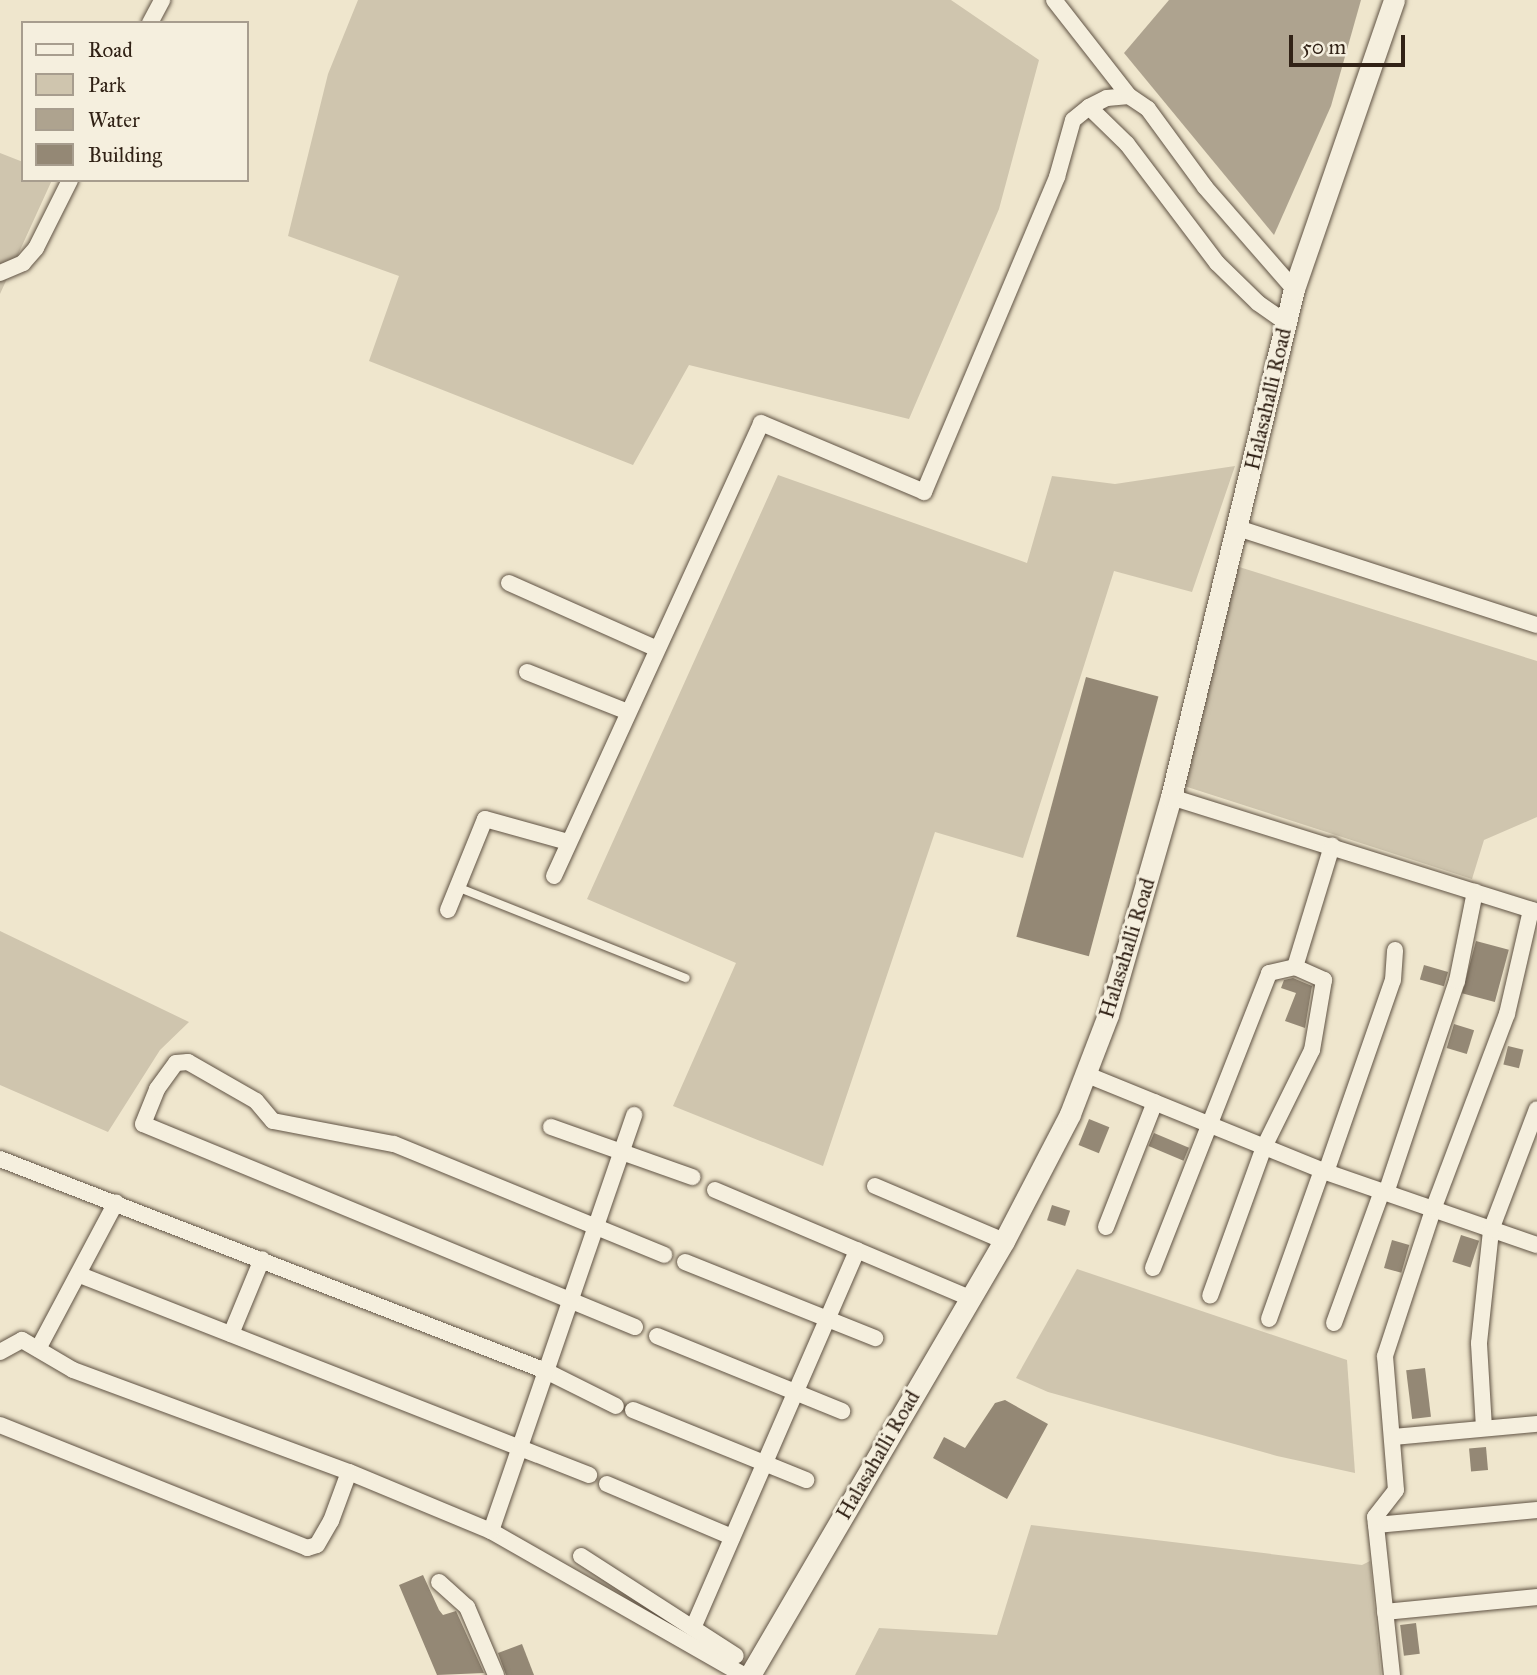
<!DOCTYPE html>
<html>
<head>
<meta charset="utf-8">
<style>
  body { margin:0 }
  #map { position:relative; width:1537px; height:1675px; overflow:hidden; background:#efe6cd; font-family:"IM FELL Great Primer",serif }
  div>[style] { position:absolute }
  .green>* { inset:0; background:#cfc5ae }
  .water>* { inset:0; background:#aea38f }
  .building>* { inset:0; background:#948875; transform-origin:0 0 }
  .roads { filter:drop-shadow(0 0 2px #605344) drop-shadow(0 0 2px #605344) }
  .service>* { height:8px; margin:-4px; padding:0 4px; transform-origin:4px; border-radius:4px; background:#f5efde }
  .minor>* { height:16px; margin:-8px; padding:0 8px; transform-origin:8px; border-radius:8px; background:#f5efde }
  .secondary>* { height:21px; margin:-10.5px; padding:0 10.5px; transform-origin:10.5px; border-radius:10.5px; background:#f5efde }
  span { translate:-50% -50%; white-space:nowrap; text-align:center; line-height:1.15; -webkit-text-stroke:6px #f5efde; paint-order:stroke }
  .street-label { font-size:21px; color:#312216 }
  .legend { position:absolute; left:21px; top:21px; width:228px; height:161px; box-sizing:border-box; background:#f5efde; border:2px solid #a79d8e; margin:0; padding:9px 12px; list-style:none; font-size:21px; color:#312216 }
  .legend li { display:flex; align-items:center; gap:14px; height:35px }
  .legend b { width:35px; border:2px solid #a79d8e }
  .scale { position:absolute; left:1289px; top:35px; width:116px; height:32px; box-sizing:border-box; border:4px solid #312216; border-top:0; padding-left:9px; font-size:21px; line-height:24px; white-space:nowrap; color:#312216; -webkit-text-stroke:5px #f5efde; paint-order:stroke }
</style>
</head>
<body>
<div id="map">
  <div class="green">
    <div style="clip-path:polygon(358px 0,951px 0,1039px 60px,999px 209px,909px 419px,689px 365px,633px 465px,369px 361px,399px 276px,288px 236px,328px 74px)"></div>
    <div style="clip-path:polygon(0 153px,23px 162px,23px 180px,52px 180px,0 294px)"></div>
    <div style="clip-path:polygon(1235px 466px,1192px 592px,1114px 571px,1023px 858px,935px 832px,823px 1166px,673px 1106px,736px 963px,587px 899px,778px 475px,1027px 563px,1052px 476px,1115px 484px)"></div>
    <div style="clip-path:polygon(1236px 566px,1537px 661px,1537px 817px,1484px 840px,1472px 879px,1178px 784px)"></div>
    <div style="clip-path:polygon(0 931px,189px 1022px,160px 1050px,108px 1132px,0 1085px)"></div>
    <div style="clip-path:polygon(1077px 1269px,1347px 1360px,1355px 1473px,1277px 1456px,1048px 1392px,1016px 1378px)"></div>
    <div style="clip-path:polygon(1031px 1525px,1362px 1565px,1370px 1561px,1381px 1675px,855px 1675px,879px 1628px,997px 1635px)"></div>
  </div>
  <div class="water">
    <div style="clip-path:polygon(1169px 0,1361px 0,1331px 106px,1274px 235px,1124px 53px)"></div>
  </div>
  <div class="building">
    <div style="left:1086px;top:677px;width:75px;height:269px;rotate:15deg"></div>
    <div style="left:1476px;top:941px;width:34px;height:54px;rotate:15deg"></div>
    <div style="left:1424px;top:965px;width:25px;height:15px;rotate:16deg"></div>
    <div style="clip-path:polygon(1293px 978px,1312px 986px,1305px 1028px,1285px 1021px,1296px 993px,1281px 988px,1284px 980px)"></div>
    <div style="left:1454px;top:1024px;width:21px;height:25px;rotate:17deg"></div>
    <div style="left:1508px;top:1046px;width:16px;height:19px;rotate:14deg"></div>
    <div style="left:1089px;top:1119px;width:22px;height:28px;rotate:22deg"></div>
    <div style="left:1154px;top:1133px;width:38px;height:14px;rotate:23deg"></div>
    <div style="left:1052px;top:1205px;width:19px;height:16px;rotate:18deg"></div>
    <div style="left:1461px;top:1235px;width:19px;height:28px;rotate:18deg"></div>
    <div style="left:1392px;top:1240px;width:18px;height:29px;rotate:16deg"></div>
    <div style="left:1425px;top:1368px;width:49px;height:19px;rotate:83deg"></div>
    <div style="clip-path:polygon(1005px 1400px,1048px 1424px,1007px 1499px,933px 1458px,944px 1437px,965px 1448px,995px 1403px)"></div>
    <div style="left:1486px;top:1447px;width:23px;height:17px;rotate:85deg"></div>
    <div style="clip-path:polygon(423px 1575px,439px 1610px,443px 1615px,456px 1611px,484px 1673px,437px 1675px,399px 1585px)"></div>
    <div style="left:1416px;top:1623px;width:31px;height:16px;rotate:83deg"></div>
    <div style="clip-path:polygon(522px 1644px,534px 1675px,506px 1675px,498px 1653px)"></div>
  </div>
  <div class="roads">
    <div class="service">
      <div style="left:457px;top:887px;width:246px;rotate:21.7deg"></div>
    </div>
    <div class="minor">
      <div style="left:1054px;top:0;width:122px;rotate:52deg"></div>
      <div style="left:150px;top:23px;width:26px;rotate:-62deg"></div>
      <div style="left:1089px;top:107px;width:53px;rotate:44.2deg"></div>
      <div style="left:1127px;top:144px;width:149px;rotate:52.9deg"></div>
      <div style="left:1217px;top:263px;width:57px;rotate:44.3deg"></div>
      <div style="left:1258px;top:303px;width:33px;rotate:35deg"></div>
      <div style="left:0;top:273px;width:25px;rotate:-23deg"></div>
      <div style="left:23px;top:263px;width:20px;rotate:-49deg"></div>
      <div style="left:36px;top:248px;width:76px;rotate:-63.4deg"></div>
      <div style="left:1238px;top:528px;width:314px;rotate:18deg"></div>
      <div style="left:509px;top:583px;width:162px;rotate:24deg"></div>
      <div style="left:527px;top:672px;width:109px;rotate:21.6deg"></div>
      <div style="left:1171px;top:797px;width:384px;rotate:17.4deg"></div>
      <div style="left:554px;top:876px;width:498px;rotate:-65.4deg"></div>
      <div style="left:761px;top:423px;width:177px;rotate:22.9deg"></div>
      <div style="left:924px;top:492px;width:342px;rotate:-67.1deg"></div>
      <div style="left:1057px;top:177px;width:59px;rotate:-74.3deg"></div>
      <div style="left:1073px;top:120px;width:21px;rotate:-39deg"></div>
      <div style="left:1089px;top:107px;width:20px;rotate:-27deg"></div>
      <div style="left:1107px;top:98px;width:22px;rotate:-5deg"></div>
      <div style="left:1129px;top:96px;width:23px;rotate:34deg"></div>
      <div style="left:1148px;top:109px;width:97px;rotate:53.8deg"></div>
      <div style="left:1205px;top:187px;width:135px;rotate:48.9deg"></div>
      <div style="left:448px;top:910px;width:98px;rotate:-67.9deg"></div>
      <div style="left:485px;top:819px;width:86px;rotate:15.5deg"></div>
      <div style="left:1295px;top:967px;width:127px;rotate:-73deg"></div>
      <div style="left:1085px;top:1074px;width:260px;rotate:22.1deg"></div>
      <div style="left:1326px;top:1172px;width:223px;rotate:19.1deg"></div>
      <div style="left:551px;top:1127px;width:150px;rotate:19.5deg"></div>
      <div style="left:0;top:1159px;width:586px;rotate:21.22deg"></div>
      <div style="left:546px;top:1371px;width:78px;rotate:26.6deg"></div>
      <div style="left:1326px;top:1172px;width:203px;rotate:-70.8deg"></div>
      <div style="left:1393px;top:980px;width:30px;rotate:-86deg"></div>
      <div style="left:875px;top:1186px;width:140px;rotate:23.1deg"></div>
      <div style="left:715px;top:1190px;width:277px;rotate:23deg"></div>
      <div style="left:1386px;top:1193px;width:224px;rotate:-71.5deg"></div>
      <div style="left:1457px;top:981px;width:91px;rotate:-78.6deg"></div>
      <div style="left:1106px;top:1227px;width:134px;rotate:-68.6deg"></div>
      <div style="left:685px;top:1262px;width:205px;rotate:21.8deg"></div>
      <div style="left:1153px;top:1268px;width:317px;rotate:-68.5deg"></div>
      <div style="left:1269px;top:973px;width:27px;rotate:-13deg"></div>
      <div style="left:1295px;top:967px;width:32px;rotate:24deg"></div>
      <div style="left:1324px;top:980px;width:71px;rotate:99.7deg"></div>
      <div style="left:1312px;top:1050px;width:108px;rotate:116.3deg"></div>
      <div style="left:1264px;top:1147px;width:158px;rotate:109.9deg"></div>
      <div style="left:80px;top:1275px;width:547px;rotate:21.45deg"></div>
      <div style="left:1269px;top:1319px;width:158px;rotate:-70.4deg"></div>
      <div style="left:1334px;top:1323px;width:140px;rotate:-70deg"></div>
      <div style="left:635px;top:1327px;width:532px;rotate:-157.58deg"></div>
      <div style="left:143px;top:1124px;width:38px;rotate:-68deg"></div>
      <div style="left:157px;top:1089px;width:32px;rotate:-54deg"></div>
      <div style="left:176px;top:1063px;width:12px;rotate:-5deg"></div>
      <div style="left:188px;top:1062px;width:78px;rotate:29.8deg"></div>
      <div style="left:256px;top:1101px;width:26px;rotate:50deg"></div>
      <div style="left:273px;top:1121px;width:123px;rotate:10.8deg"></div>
      <div style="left:394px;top:1144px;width:292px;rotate:22.3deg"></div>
      <div style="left:231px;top:1334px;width:81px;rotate:-67.5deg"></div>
      <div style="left:657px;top:1336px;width:200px;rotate:22.1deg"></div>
      <div style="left:38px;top:1349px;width:166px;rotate:-62deg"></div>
      <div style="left:0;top:1352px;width:25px;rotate:-29deg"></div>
      <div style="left:22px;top:1340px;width:59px;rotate:30.5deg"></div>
      <div style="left:73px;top:1370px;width:294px;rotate:20.3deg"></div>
      <div style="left:349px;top:1472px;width:154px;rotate:22.6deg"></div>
      <div style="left:491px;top:1531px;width:290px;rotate:29.7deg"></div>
      <div style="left:633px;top:1410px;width:187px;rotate:22deg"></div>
      <div style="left:0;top:1425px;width:331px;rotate:21.8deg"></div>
      <div style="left:307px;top:1548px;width:10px;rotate:-17deg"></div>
      <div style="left:317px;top:1545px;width:28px;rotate:-60deg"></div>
      <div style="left:331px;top:1521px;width:52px;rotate:-69.8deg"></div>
      <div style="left:1484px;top:1428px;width:85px;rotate:-93.4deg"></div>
      <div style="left:1479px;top:1343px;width:114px;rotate:-83.9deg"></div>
      <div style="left:1491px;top:1230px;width:129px;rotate:-69.2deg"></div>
      <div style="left:1393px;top:1437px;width:145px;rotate:-5.2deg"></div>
      <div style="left:607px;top:1484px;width:136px;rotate:23deg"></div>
      <div style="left:1376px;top:1525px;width:162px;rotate:-5.3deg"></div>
      <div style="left:491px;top:1531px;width:440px;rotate:-71deg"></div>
      <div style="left:581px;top:1556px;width:184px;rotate:32.8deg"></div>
      <div style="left:439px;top:1582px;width:38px;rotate:42deg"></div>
      <div style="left:467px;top:1607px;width:74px;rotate:66.9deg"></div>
      <div style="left:1385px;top:1612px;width:153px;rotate:-5.6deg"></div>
      <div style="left:693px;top:1628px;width:412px;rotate:-66.5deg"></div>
      <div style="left:1392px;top:1675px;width:159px;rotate:-96.1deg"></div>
      <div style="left:1375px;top:1517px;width:34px;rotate:-52deg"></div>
      <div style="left:1396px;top:1490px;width:134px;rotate:-94.7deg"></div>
      <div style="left:1385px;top:1356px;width:157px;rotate:-71.8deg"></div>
      <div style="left:1434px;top:1207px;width:206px;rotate:-69.3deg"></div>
      <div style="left:1507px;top:1014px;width:107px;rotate:-77deg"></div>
    </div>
    <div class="secondary">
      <div style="left:750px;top:1675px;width:503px;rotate:-59.66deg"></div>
      <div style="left:1004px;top:1241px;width:143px;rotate:-62.5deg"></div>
      <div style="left:1070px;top:1114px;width:106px;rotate:-69deg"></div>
      <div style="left:1108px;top:1015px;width:227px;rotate:-73.9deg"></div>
      <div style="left:1171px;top:797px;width:523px;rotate:-76.39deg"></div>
      <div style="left:1294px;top:289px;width:306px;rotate:-70.9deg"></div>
    </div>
  </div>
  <div class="street-label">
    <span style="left:1268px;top:399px;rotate:-77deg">Halasahalli Road</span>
    <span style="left:1127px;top:948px;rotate:-73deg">Halasahalli Road</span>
    <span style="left:878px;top:1455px;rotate:-60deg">Halasahalli Road</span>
  </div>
  <ul class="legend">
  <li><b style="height:9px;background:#f5efde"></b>Road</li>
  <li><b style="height:19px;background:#cfc5ae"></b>Park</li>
  <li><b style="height:19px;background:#aea38f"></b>Water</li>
  <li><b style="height:19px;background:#948875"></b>Building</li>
  </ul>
  <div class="scale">50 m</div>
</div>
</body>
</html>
